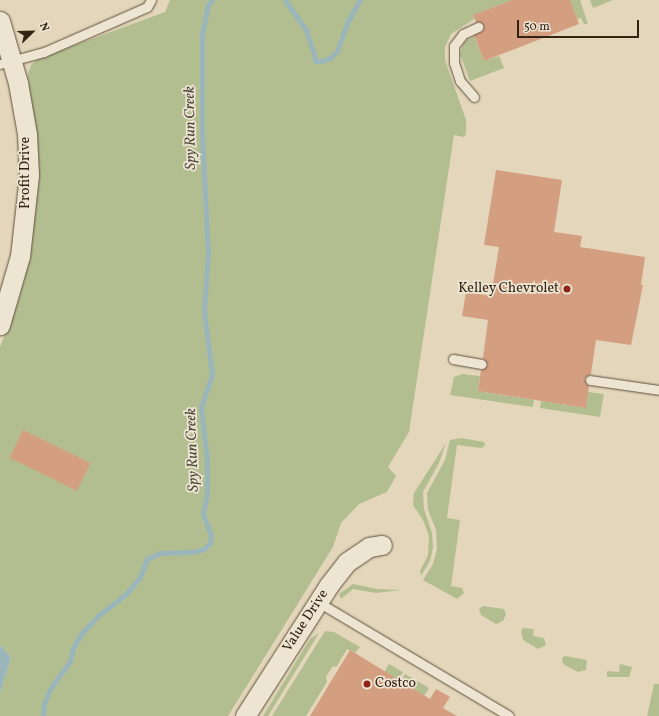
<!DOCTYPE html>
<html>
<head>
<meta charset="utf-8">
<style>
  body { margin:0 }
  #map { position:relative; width:659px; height:716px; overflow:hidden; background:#e3d6ba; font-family:Vollkorn,serif }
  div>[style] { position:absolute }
  .green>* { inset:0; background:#b3be90; transform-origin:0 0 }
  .water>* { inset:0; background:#9ab6bb }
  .stream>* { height:5px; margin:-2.5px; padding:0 2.5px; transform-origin:2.5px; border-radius:2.5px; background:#9ab6bb }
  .building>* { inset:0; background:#d49e81; transform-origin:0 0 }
  .roads { filter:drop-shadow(0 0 1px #5f503c) drop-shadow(0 0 1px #5f503c) }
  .lane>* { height:9px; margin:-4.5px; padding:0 4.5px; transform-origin:4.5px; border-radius:4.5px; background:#ede4d2 }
  .street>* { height:19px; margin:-9.5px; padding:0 9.5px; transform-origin:9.5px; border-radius:9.5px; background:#ede4d2 }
  .dots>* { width:11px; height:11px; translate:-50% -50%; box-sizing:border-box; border:2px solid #ede4d2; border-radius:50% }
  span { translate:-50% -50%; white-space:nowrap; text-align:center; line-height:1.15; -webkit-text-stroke:3.5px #ede4d2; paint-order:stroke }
  .street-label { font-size:14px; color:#332312 }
  .poi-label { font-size:14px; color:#332312 }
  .right { translate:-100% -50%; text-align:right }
  .left { translate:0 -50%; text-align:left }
  .water-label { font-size:15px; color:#4d483c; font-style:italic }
  .north { position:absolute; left:12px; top:12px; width:40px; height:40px; -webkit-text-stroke:3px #ede4d2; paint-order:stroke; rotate:67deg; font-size:11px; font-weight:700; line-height:16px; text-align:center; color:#332312 }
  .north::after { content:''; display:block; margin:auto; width:14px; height:18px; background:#332312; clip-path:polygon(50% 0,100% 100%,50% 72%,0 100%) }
  .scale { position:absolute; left:517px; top:20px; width:122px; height:18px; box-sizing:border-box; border:2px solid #332312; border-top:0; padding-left:5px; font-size:12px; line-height:14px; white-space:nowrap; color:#332312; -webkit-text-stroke:3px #ede4d2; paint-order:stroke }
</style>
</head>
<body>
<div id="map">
  <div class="green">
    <div style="clip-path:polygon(170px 0,512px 0,473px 15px,474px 19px,451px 34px,445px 47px,445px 60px,466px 120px,466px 134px,464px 137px,454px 135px,409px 432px,388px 467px,396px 476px,387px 492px,359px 504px,341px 523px,333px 547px,228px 716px,0 716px,0 694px,11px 657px,0 645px,0 347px,19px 299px,30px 251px,38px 187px,28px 74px,31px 65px,37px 59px,165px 12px)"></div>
    <div style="clip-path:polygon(570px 0,580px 0,588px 24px,584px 24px,581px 18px,577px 19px)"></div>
    <div style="clip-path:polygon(590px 0,613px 0,593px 8px)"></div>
    <div style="clip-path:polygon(474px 36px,484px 61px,499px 56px,504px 68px,470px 81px,460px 54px,464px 42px)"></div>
    <div style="clip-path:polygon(462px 374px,480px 376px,478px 391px,534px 400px,533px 407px,450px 395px,454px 377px)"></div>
    <div style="clip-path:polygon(588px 392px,604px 394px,600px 417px,540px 408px,541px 401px,586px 408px)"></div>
    <div style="clip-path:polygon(461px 438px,484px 442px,485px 445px,482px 448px,457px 445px,447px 518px,460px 520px,451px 586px,462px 588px,464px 593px,457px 599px,423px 580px,433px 564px,437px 549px,436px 530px,428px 510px,427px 493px,445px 460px,450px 440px)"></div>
    <div style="clip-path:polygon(446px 443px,439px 463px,423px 492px,424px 509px,432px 533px,433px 547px,430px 561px,421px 576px,420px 571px,428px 555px,429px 536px,423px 520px,413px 505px,414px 493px)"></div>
    <div style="clip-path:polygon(353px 584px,377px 589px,401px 590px,376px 593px,353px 589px,341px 599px,339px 594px)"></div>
    <div style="clip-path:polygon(483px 606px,504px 609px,506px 614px,503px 621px,496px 624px,481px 615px,479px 609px)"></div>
    <div style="clip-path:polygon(523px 628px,534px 629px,533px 636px,544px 638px,546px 645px,538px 649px,523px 640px,521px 631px)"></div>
    <div style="clip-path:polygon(325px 631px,334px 632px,360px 647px,355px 653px,347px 649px,337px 666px,332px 667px,326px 677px,327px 682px,306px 716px,272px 716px)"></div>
    <div style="clip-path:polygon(319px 633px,268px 716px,263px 716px,310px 639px)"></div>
    <div style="clip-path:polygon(565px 656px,587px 660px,586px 670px,578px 672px,563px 664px,562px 658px)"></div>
    <div style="left:389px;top:664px;width:16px;height:9px;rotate:30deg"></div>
    <div style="clip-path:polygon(620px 664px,632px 667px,629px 677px,607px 677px,607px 671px,619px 672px)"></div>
    <div style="clip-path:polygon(405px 674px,429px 688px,424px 696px,401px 681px)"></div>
    <div style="clip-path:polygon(654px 684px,659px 684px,659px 716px,647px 716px)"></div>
  </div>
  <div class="water">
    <div style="clip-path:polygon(0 645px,11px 657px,0 694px)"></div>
  </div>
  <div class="stream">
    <div style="left:285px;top:0;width:37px;rotate:55deg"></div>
    <div style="left:306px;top:30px;width:33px;rotate:72deg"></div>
    <div style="left:316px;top:61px;width:6px"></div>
    <div style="left:322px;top:61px;width:9px;rotate:-21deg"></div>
    <div style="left:330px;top:58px;width:10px;rotate:-45deg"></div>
    <div style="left:337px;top:51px;width:30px;rotate:-70deg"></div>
    <div style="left:347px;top:23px;width:26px;rotate:-61deg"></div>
    <div style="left:43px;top:716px;width:12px;rotate:-85deg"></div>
    <div style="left:44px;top:704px;width:16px;rotate:-68deg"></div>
    <div style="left:50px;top:689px;width:34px;rotate:-54deg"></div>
    <div style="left:70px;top:661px;width:13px;rotate:-77deg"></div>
    <div style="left:73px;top:648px;width:16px;rotate:-60deg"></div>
    <div style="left:81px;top:634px;width:26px;rotate:-47deg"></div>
    <div style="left:99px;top:615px;width:33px;rotate:-38deg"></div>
    <div style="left:125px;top:595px;width:23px;rotate:-50deg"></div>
    <div style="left:140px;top:577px;width:19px;rotate:-69deg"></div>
    <div style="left:147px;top:559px;width:14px;rotate:-25deg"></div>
    <div style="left:160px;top:553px;width:32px;rotate:-2deg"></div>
    <div style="left:192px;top:552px;width:12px;rotate:-14deg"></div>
    <div style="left:204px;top:549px;width:8px;rotate:-45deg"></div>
    <div style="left:210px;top:543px;width:8px;rotate:-83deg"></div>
    <div style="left:211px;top:535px;width:22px;rotate:-111deg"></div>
    <div style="left:203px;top:514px;width:21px;rotate:-79deg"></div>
    <div style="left:207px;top:493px;width:34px;rotate:-90deg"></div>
    <div style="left:207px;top:459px;width:52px;rotate:-96.6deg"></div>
    <div style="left:201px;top:407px;width:34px;rotate:-71deg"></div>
    <div style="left:212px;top:375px;width:64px;rotate:-97.1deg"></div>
    <div style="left:204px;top:311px;width:57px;rotate:-86deg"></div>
    <div style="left:208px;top:254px;width:120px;rotate:-92.9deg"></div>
    <div style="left:202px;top:134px;width:99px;rotate:-90deg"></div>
    <div style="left:202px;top:35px;width:31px;rotate:-79deg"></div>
    <div style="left:208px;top:5px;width:6px;rotate:-51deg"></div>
  </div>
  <div class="building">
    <div style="clip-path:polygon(512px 0,570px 0,579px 24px,484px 61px,474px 35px,483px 31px,484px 25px,476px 22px,473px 15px)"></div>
    <div style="clip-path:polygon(496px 170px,562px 180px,554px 232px,582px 236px,580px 247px,645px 257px,641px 285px,643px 285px,631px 345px,596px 340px,591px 374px,584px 379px,589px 386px,586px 408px,478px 391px,481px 370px,488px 365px,483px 358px,488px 320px,462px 316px,466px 292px,491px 296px,499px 247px,484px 245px)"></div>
    <div style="left:23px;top:430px;width:75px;height:31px;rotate:26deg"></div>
    <div style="clip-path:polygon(350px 650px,430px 699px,436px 689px,450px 697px,443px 708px,457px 716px,310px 716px)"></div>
  </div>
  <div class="roads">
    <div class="lane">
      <div style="left:0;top:64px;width:46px;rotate:-15.3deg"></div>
      <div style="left:44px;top:52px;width:112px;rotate:-23.6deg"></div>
      <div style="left:147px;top:7px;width:8px;rotate:-60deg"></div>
      <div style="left:474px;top:97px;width:21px;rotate:-131deg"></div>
      <div style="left:460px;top:81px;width:19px;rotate:-108deg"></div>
      <div style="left:454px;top:63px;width:17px;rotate:-90deg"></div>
      <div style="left:454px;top:46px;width:15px;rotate:-53deg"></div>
      <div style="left:463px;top:34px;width:17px;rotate:-25deg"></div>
      <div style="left:453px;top:359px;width:29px;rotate:10deg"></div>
      <div style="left:590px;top:380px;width:70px;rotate:8.2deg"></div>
      <div style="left:318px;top:602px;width:222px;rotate:30.8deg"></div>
    </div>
    <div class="street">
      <div style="left:0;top:21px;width:65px;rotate:73.8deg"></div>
      <div style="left:18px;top:83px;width:52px;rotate:80deg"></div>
      <div style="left:27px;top:134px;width:41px;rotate:87.2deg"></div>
      <div style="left:29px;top:175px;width:81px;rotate:96.3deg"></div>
      <div style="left:20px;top:256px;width:72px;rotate:106.2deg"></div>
      <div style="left:245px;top:716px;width:156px;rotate:-57.3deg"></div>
      <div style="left:329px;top:585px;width:29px;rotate:-52deg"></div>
      <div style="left:347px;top:562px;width:27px;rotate:-34deg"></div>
      <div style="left:369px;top:547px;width:13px;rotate:-9deg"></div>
    </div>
  </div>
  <div class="dots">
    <div style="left:567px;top:289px;background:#8f2418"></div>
    <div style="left:367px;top:684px;background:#8f2418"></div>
  </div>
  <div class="street-label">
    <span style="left:26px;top:173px;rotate:-90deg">Profit Drive</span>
    <span style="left:306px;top:621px;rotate:-57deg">Value Drive</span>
  </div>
  <div class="poi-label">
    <span class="right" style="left:559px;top:289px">Kelley Chevrolet</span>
    <span class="left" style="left:375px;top:684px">Costco</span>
  </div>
  <div class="water-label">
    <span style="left:191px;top:128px;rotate:-91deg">Spy Run Creek</span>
    <span style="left:193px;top:450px;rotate:-92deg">Spy Run Creek</span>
  </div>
  <div class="north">N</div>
  <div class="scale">50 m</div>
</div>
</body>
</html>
